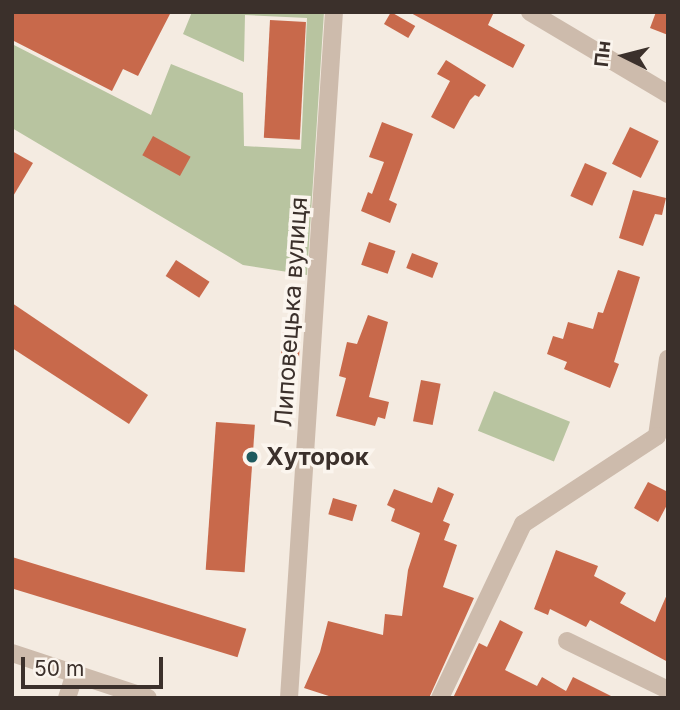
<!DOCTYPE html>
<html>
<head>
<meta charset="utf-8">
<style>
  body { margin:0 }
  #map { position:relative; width:680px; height:710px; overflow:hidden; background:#f4ebe1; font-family:Inter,sans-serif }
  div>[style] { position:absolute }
  .green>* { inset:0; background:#b8c4a0; transform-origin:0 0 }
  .building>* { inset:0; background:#c8694b; transform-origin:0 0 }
  .minor>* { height:18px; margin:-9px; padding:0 9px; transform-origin:9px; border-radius:9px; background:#cdbbac }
  .dots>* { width:19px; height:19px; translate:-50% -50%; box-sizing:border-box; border:4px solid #fbf5ee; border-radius:50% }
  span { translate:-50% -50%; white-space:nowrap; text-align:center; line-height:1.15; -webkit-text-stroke:7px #fbf5ee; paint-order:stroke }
  .street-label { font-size:24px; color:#3b302b }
  .poi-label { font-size:24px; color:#3b302b; font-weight:700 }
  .left { translate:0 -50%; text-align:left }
  .frame { position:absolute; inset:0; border:14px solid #3b302b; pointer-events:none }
  .north { position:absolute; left:589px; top:21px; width:70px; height:70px; -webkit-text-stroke:5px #fbf5ee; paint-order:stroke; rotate:276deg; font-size:19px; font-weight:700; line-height:28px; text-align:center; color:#3b302b }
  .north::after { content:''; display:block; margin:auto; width:24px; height:32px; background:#3b302b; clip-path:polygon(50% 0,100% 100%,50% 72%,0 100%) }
  .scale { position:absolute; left:21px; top:657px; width:142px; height:32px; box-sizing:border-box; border:4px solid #3b302b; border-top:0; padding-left:9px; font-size:21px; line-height:24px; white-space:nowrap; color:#3b302b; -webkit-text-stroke:5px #fbf5ee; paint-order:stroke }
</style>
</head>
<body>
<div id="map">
  <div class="green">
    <div style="clip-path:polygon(192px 12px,324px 12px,307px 275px,243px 265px,12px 128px,12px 44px,151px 115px,171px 64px,243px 93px,244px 146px,301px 149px,307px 18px,245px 15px,244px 62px,183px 34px)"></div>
    <div style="left:494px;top:391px;width:82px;height:43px;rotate:22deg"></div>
  </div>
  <div class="building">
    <div style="clip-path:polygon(12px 12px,171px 12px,138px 76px,123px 69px,112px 91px,12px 40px)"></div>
    <div style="left:391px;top:12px;width:28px;height:14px;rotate:30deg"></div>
    <div style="clip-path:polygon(409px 12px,494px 12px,488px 25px,525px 45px,513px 68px)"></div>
    <div style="clip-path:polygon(656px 12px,668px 12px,668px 35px,650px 28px)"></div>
    <div style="left:270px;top:20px;width:36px;height:118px;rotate:3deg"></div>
    <div style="clip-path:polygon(446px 60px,486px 85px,479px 97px,475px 95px,470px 100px,454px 129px,431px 117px,450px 81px,437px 74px)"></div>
    <div style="clip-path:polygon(382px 122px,413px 134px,389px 200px,397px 204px,390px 223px,361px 211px,368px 192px,372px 194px,384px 162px,369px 157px)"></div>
    <div style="left:630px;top:127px;width:32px;height:41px;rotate:26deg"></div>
    <div style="left:153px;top:136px;width:43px;height:22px;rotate:29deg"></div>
    <div style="clip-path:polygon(12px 151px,33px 163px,12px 198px)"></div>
    <div style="left:585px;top:163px;width:24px;height:36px;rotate:24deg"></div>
    <div style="clip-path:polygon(633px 190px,666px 198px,662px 215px,655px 214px,643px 246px,619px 238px)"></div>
    <div style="left:369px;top:242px;width:28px;height:24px;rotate:19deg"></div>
    <div style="left:412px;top:253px;width:28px;height:16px;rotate:21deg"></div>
    <div style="left:176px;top:260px;width:40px;height:19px;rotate:33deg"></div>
    <div style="clip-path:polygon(618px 270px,640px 277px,614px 362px,619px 364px,610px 388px,564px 369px,567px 362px,547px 354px,553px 336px,563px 339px,568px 322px,593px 329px,598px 312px,603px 313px)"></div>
    <div style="clip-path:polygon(12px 303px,148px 395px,129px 424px,12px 348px)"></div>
    <div style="clip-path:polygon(368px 315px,388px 322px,369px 397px,389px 402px,385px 419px,378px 417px,375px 426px,336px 416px,346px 378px,339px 376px,347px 342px,357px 344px)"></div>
    <div style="left:283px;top:320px;width:18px;height:37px;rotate:3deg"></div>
    <div style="left:421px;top:380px;width:20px;height:42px;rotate:11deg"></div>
    <div style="left:216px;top:422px;width:39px;height:148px;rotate:4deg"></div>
    <div style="clip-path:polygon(648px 482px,668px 492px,668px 503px,658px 522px,634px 508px)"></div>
    <div style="clip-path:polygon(438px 487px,454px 494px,443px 521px,450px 524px,444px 540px,457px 545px,443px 587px,474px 598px,429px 698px,335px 698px,304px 688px,320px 652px,328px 621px,383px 635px,385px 614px,402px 616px,408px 570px,420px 533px,391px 521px,395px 509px,387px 505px,394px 489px,432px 503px)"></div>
    <div style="left:333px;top:498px;width:25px;height:17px;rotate:16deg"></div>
    <div style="clip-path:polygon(556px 550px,598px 566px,594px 576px,626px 593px,620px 603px,655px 622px,668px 592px,668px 662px,590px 620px,586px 627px,550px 609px,548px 615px,534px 609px)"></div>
    <div style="left:12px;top:557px;width:245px;height:30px;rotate:17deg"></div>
    <div style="clip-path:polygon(500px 620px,523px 632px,505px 670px,537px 686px,542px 677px,566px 691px,573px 677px,615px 698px,453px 698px,479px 643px,487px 647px)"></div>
  </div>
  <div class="minor">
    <div style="left:530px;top:12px;width:161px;rotate:30.7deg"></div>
    <div style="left:657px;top:436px;width:78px;rotate:-81.9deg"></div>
    <div style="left:567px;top:641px;width:112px;rotate:25.9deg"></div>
    <div style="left:12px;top:653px;width:143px;rotate:18.3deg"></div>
    <div style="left:67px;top:698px;width:25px;rotate:-72deg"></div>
    <div style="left:289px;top:698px;width:687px;rotate:-86.25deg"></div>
    <div style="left:440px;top:698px;width:193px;rotate:-64.5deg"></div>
    <div style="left:523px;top:524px;width:160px;rotate:-33.3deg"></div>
  </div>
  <div class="dots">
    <div style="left:252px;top:457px;background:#1f5a5e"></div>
  </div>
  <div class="street-label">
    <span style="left:291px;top:312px;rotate:-86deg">Липовецька вулиця</span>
  </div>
  <div class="poi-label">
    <span class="left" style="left:266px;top:457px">Хуторок</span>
  </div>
  <div class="frame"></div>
  <div class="north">Пн</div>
  <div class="scale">50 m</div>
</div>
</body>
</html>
